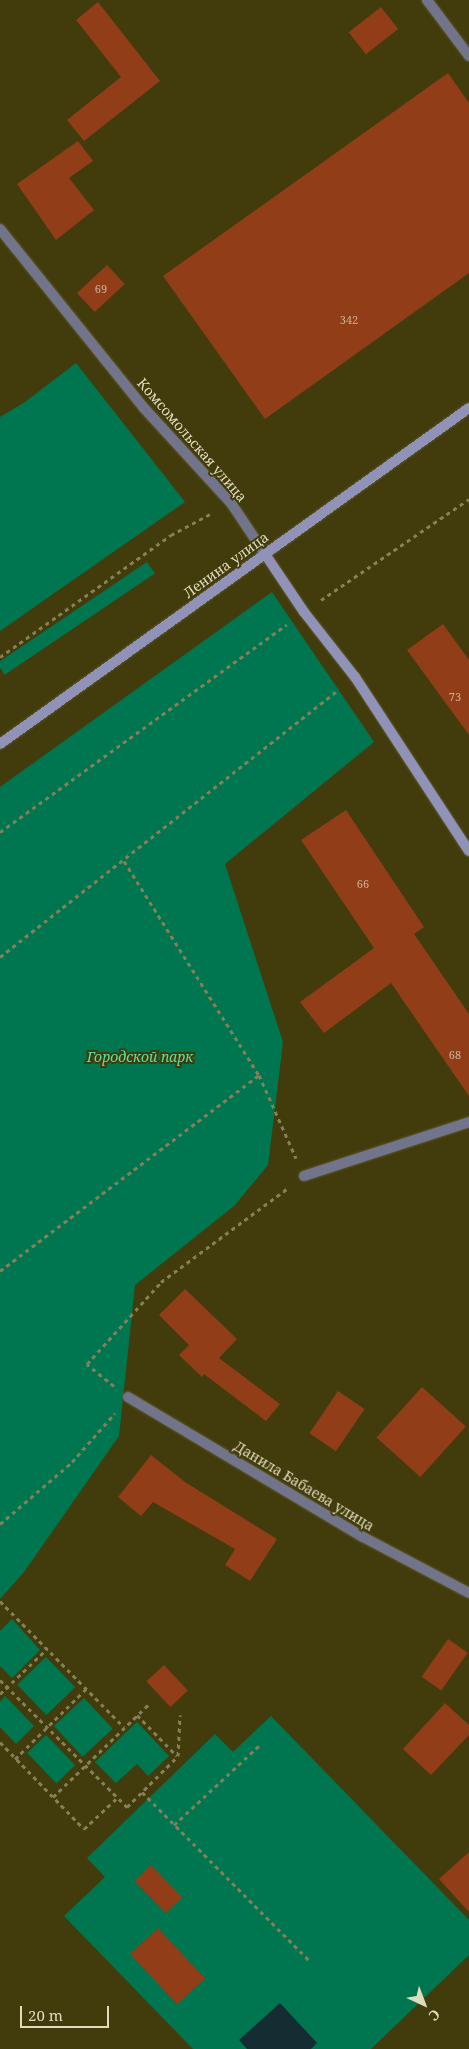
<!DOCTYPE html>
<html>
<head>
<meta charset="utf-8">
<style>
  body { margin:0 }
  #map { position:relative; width:469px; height:2049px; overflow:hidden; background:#423c0c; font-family:"Noto Serif",serif }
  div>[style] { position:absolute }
  .green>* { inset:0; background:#007650; transform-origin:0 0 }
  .water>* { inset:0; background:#162c33 }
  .building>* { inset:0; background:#903d18; transform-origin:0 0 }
  .path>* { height:3px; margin-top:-1.5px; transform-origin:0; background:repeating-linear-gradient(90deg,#858058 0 4px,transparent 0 8px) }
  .roads { filter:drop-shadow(0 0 1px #5e592c) drop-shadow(0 0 1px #5e592c) }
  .lane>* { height:10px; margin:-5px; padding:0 5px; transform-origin:5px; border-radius:5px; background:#72748c }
  .street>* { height:10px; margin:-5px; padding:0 5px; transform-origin:5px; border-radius:5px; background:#72748c }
  .secondary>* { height:10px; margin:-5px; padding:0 5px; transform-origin:5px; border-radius:5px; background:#9092b8 }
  span { translate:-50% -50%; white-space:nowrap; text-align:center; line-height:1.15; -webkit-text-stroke:4px #423c0c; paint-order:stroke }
  .number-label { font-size:11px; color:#cbb494 }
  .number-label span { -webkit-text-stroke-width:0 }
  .street-label { font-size:14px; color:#dfdcbd }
  .park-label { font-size:14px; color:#58e2a7; font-style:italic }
  .north { position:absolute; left:399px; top:1979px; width:50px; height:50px; -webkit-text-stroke:4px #423c0c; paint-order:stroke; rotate:137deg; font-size:14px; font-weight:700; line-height:20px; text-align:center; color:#dfdcbd }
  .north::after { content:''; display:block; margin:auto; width:18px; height:22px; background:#dfdcbd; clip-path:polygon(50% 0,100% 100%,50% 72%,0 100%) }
  .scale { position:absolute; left:20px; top:2006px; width:89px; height:22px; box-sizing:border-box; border:2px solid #dfdcbd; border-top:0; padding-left:6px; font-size:15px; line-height:18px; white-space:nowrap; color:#dfdcbd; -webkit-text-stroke:4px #423c0c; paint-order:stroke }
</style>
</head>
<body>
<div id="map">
  <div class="green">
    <div style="clip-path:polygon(76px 363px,185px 502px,0 631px,0 417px,25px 402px)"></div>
    <div style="left:147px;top:562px;width:14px;height:181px;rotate:56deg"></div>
    <div style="clip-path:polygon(272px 592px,374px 742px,225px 864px,283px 1042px,268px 1165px,234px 1206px,135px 1285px,119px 1436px,24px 1572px,0 1599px,0 787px)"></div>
    <div style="clip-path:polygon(12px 1619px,40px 1650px,12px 1678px,0 1666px,0 1631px)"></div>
    <div style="left:46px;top:1657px;width:42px;height:40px;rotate:46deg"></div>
    <div style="clip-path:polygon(5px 1696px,34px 1726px,16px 1744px,0 1727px,0 1702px)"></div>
    <div style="left:84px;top:1698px;width:42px;height:41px;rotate:47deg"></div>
    <div style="clip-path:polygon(271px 1716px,469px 1920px,469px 1955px,371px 2049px,193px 2049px,64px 1916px,105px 1877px,87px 1858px,215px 1734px,233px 1752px)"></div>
    <div style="clip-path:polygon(137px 1722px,169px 1756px,148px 1776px,137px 1764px,116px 1783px,95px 1762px)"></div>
    <div style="left:46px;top:1735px;width:42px;height:26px;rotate:46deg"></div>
  </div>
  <div class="water">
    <div style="clip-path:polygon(280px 2003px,317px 2043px,311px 2049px,247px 2049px,239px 2040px)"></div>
  </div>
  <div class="building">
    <div style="clip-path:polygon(98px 2px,160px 81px,84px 141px,67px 120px,121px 77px,76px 20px)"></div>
    <div style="left:381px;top:7px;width:28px;height:41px;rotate:52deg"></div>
    <div style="clip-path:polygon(448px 73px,469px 103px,469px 273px,265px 419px,163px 276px)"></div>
    <div style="clip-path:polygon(78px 141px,93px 161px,69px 178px,94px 210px,56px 240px,17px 184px)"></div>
    <div style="left:107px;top:265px;width:26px;height:41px;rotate:47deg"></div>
    <div style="clip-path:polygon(443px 624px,469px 660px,469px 735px,407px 650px)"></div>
    <div style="clip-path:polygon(346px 810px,424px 927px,414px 934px,469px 1014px,469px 1096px,391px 983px,324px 1033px,300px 1002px,374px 948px,301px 840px)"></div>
    <div style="clip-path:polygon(185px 1289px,237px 1339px,219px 1358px,280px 1404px,266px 1421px,204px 1374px,202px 1377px,179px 1355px,189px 1345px,159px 1315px)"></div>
    <div style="left:422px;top:1387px;width:59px;height:68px;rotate:42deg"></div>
    <div style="left:338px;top:1391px;width:32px;height:51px;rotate:34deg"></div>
    <div style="clip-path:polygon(151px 1455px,185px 1482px,277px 1539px,250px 1581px,225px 1565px,235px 1549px,153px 1502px,141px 1516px,118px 1497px)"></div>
    <div style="left:448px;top:1639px;width:24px;height:46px;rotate:35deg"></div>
    <div style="left:164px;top:1665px;width:35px;height:24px;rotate:47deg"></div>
    <div style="clip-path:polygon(445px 1703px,469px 1725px,469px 1735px,431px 1775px,403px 1749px)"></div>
    <div style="clip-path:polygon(469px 1852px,469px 1912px,439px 1879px)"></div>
    <div style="left:151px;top:1865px;width:45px;height:23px;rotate:46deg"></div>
    <div style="left:158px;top:1928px;width:69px;height:38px;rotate:47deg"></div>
  </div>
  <div class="path">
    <div style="left:321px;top:600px;width:179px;rotate:-34.3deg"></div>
    <div style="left:0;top:657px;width:210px;rotate:-35.5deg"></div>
    <div style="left:171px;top:535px;width:47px;rotate:-28.2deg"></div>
    <div style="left:0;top:832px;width:354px;rotate:-35.9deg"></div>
    <div style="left:124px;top:861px;width:253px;rotate:57.8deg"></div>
    <div style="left:259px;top:1075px;width:91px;rotate:66deg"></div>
    <div style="left:0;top:957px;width:432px;rotate:-38.3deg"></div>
    <div style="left:0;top:1271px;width:325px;rotate:-37.1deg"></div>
    <div style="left:114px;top:1386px;width:35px;rotate:-141deg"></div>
    <div style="left:87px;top:1364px;width:110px;rotate:-47.9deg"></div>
    <div style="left:161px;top:1282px;width:158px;rotate:-36.5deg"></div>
    <div style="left:0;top:1524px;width:95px;rotate:-40.7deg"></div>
    <div style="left:72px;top:1462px;width:65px;rotate:-48.7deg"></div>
    <div style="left:0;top:1601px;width:177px;rotate:45.5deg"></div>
    <div style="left:0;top:1680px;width:180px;rotate:45deg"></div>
    <div style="left:127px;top:1807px;width:72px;rotate:-45deg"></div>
    <div style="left:178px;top:1756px;width:41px;rotate:-87.2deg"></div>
    <div style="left:0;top:1694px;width:65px;rotate:-43.8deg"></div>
    <div style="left:137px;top:1715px;width:57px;rotate:45.7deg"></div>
    <div style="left:0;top:1742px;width:121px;rotate:46deg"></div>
    <div style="left:84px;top:1829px;width:45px;rotate:-43.2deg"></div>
    <div style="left:15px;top:1759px;width:100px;rotate:-44.6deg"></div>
    <div style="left:142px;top:1792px;width:238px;rotate:45.2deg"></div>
    <div style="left:53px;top:1797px;width:135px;rotate:-44.1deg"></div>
    <div style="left:174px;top:1825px;width:120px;rotate:-43deg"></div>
  </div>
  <div class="roads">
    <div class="lane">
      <div style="left:436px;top:12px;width:55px;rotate:53.1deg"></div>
      <div style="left:304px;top:1176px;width:174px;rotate:-18.1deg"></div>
    </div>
    <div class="street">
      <div style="left:427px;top:0;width:15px;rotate:53deg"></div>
      <div style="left:0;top:229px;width:228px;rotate:51.2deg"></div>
      <div style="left:143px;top:407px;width:130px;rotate:47.5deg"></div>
      <div style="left:231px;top:503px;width:61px;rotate:56.3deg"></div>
      <div style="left:128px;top:1397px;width:274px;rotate:30.8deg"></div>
      <div style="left:363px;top:1537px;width:120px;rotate:27.8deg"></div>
    </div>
    <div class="secondary">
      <div style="left:265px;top:554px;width:70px;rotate:56.1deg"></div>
      <div style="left:304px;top:612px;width:83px;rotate:51.9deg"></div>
      <div style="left:355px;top:677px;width:208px;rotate:56.8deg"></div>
      <div style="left:0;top:744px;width:577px;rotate:-35.62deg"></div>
    </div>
  </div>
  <div class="number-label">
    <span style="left:101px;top:289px">69</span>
    <span style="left:349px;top:320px">342</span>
    <span style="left:455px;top:697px">73</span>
    <span style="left:363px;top:884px">66</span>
    <span style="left:455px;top:1055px">68</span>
  </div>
  <div class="street-label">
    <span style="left:192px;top:440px;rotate:49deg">Комсомольская улица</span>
    <span style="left:226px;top:565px;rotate:-36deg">Ленина улица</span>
    <span style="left:304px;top:1486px;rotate:31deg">Данила Бабаева улица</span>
  </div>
  <div class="park-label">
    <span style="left:140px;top:1057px">Городской парк</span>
  </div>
  <div class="north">С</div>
  <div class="scale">20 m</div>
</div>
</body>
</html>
